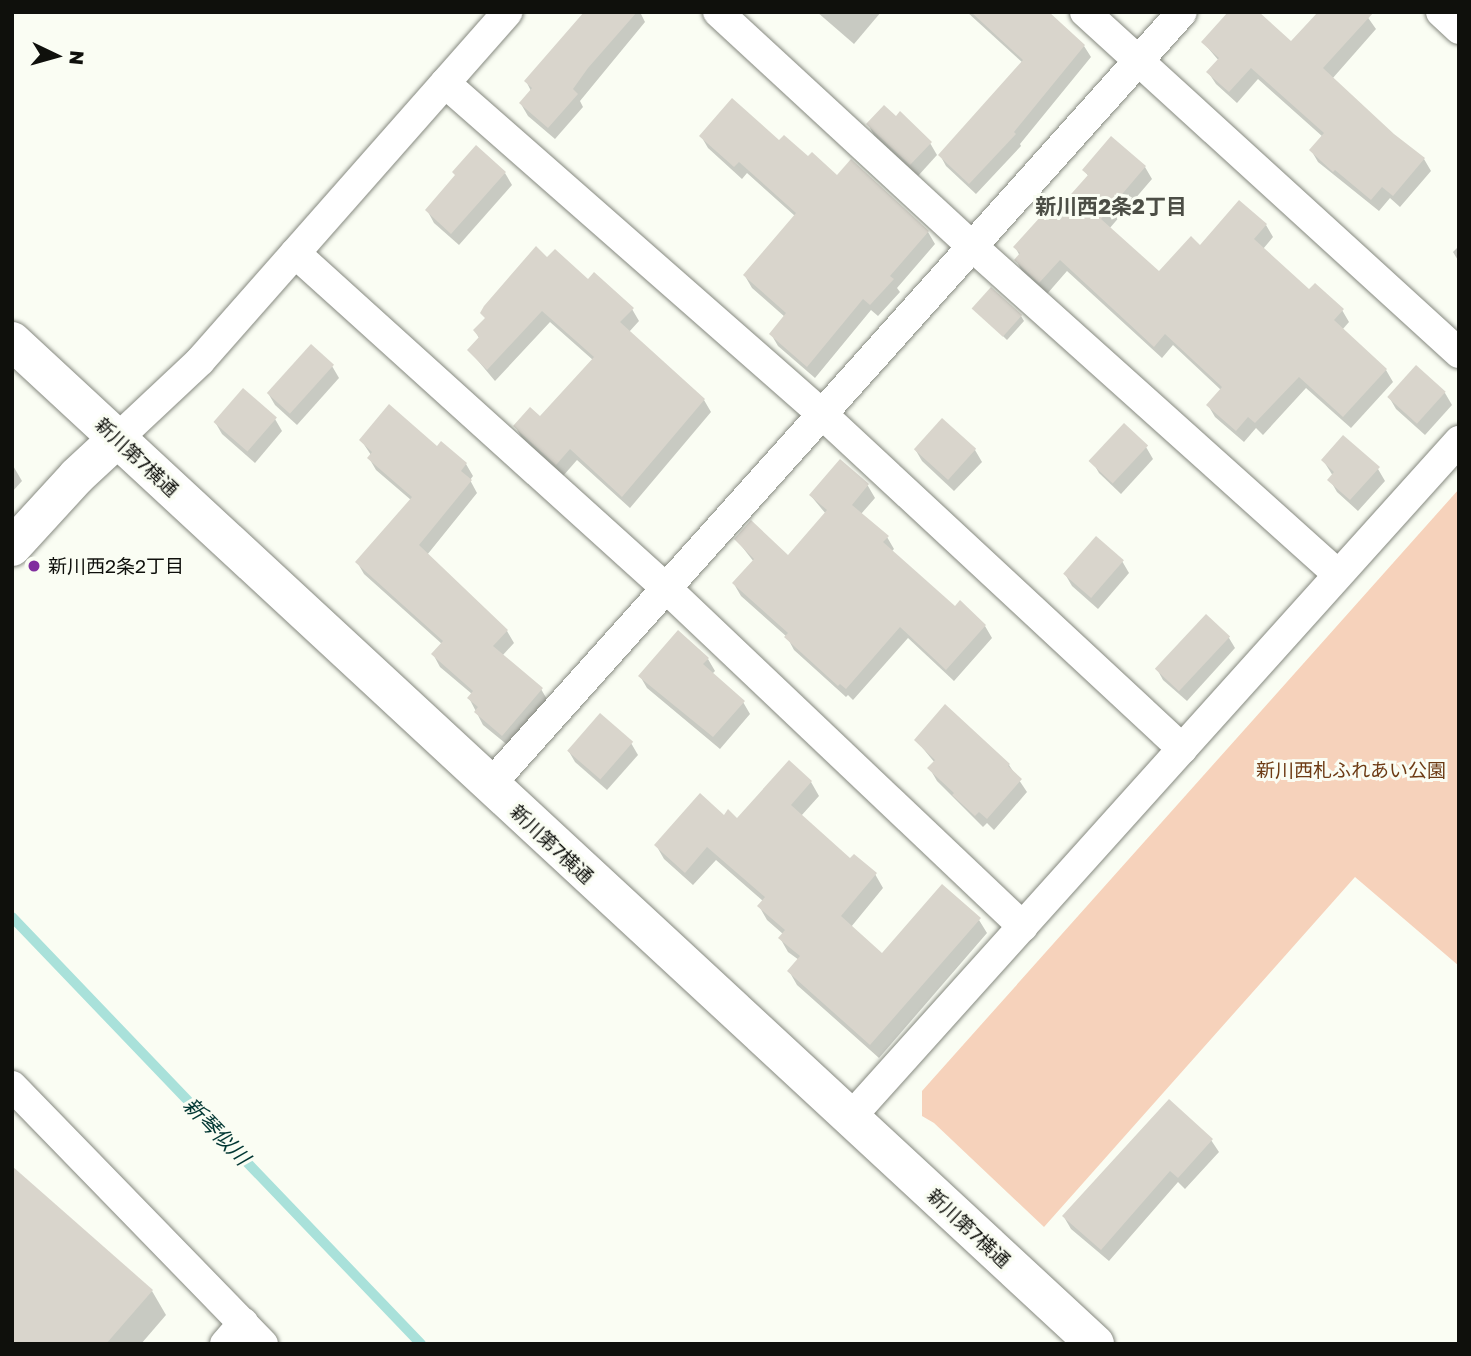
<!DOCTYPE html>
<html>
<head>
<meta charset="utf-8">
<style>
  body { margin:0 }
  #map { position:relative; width:1471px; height:1356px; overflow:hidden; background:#fafdf3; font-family:"Golos Text","Noto Sans JP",sans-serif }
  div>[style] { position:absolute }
  .green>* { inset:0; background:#f6d2bb }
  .shadow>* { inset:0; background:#0003 }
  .stream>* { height:10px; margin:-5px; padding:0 5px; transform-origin:5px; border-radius:5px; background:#a9e1da }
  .building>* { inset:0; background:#d9d5cc; transform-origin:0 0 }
  .roads { filter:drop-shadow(0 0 2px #868980) drop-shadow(0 0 2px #868980) }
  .street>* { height:30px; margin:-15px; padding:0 15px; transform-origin:15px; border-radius:15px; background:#fff }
  .secondary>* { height:38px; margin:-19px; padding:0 19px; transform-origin:19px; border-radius:19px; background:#fff }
  .dots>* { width:19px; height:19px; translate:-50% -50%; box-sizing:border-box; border:4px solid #fafdf3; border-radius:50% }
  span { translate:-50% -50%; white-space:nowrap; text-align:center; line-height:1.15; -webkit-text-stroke:6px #fafdf3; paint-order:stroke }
  .street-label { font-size:19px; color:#0f100c }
  .poi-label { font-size:19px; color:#0f100c }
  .left { translate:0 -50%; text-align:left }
  .park-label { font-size:19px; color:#6d3b14 }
  .neighbourhood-label { font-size:21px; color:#4c4e46; font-weight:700 }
  .water-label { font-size:21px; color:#003632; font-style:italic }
  .frame { position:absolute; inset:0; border:14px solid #0f100c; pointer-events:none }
  .north { position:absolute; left:21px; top:21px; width:70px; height:70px; -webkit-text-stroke:5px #fafdf3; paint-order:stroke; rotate:95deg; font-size:19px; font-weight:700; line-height:28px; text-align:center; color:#0f100c }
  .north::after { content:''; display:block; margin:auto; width:24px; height:32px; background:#0f100c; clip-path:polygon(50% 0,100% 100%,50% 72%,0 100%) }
</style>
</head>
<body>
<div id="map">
  <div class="green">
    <div style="clip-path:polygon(1459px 489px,1459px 966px,1355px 877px,1044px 1227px,934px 1123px,922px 1116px,922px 1091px)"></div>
  </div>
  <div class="shadow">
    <div style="clip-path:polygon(586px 12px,640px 12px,645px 22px,580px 101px,583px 107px,555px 139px,528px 116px,521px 104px,531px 91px,526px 81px)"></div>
    <div style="clip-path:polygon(817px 12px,881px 12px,854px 44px)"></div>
    <div style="clip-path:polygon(967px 12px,1037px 12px,1084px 46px,1091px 57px,1020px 144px,1021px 146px,976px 194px,946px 166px,940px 155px,1023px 63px)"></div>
    <div style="clip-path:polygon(1364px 12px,1376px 29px,1332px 79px,1393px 135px,1424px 159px,1431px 171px,1400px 207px,1390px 198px,1379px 211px,1318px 162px,1311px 150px,1323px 137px,1258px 79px,1237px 103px,1216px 84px,1208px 72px,1219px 61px,1203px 42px,1291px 44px)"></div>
    <div style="clip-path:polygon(868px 124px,930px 143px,937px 155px,918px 176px,875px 137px)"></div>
    <div style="clip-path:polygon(701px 136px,779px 143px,928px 232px,935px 244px,897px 288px,900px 292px,878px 316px,871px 310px,815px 378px,778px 346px,771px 334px,785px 317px,752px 288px,745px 276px,795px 216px,747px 173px,742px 179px,708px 148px)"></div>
    <div style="clip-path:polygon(1111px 138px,1145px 167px,1152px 179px,1109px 229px,1159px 274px,1201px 247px,1266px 225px,1273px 237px,1263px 249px,1309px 291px,1342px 310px,1349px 322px,1342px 330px,1386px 370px,1393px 382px,1351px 428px,1306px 388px,1263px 435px,1256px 428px,1244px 442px,1215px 417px,1208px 405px,1221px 390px,1173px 345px,1162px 358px,1067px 271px,1047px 294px,1023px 273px,1016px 260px,1020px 256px,1015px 247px,1048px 223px,1089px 177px,1084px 170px)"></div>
    <div style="clip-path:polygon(505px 173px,512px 185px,459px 245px,434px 223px,427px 210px)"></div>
    <div style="clip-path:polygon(1459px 246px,1459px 262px,1453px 252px)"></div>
    <div style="clip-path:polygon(548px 260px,632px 309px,639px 321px,629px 332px,704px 400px,711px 412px,630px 508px,577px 460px,563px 476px,522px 438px,515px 426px,540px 419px,593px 360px,550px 322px,495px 381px,469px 350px,479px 338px,475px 331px)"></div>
    <div style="clip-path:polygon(975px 309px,1021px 316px,1024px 321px,1007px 340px)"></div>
    <div style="clip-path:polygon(332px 366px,339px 378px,297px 425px,275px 405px,268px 393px)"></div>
    <div style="clip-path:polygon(1445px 393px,1452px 405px,1425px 435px,1396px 409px,1389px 397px)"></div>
    <div style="clip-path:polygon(275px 419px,282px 431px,255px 463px,222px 434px,215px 422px)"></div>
    <div style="clip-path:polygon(361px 440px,437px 448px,466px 464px,473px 476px,470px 480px,477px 493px,427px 555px,507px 631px,514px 643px,502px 656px,541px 689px,548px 701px,510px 747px,483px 725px,469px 698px,472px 694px,440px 667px,433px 654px,442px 644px,364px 574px,357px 562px,411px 500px,376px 470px,369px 458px,371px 455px)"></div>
    <div style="clip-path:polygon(1146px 447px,1153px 459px,1121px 494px,1099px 473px,1092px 461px)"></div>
    <div style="clip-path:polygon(915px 449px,975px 450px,982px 462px,954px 491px,922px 461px)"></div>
    <div style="clip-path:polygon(1323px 460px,1378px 469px,1385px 481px,1358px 511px,1337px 492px,1330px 480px,1333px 476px)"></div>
    <div style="clip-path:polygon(840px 462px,868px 486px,875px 498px,861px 514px,887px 537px,894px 549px,891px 552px,955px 608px,985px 626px,992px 638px,954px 681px,908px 638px,853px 700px,848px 695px,846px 697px,794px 650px,787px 637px,741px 596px,734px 584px,754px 562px,736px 539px,788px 558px,826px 514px,811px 496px)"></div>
    <div style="clip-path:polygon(12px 464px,22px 481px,12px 492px)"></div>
    <div style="clip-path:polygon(1122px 561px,1129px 573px,1098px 609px,1072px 586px,1065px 574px)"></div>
    <div style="clip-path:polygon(1206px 617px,1229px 638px,1235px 648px,1187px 701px,1163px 680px,1157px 669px)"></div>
    <div style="clip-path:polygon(708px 659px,715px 671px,712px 674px,743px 702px,750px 714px,720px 749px,647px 688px,640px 676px)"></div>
    <div style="clip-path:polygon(946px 707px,1009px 765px,1027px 792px,994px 830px,987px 823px,983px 827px,937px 781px,930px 769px,935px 763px,916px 740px)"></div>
    <div style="clip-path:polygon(631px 743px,638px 755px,607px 790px,575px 762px,568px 750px)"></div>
    <div style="clip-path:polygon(789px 763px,811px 782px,819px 796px,801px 816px,851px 861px,875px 874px,883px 888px,851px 927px,882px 955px,979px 920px,987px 933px,879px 1058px,797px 985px,789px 971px,799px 960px,788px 952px,780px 938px,783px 934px,767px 920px,759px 906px,763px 901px,716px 860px,693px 885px,664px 859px,656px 845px,724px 817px,737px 820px)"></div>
    <div style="clip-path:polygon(1211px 1140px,1219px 1152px,1185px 1189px,1178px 1182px,1109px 1261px,1071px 1229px,1064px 1217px)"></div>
    <div style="clip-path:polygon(152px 1291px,166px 1315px,141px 1344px,12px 1344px)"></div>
  </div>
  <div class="stream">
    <div style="left:12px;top:917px;width:591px;rotate:46.23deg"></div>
  </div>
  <div class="building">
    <div style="clip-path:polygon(584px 12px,637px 12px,588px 68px,573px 89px,578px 94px,548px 128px,519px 103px,532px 88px,524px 81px)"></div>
    <div style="clip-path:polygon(971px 12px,1049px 12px,1085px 45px,1014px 132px,1016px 134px,969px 184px,938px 155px,1023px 60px)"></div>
    <div style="clip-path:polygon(1228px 12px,1259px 12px,1291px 41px,1318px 12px,1374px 12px,1323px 68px,1394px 134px,1425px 158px,1393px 196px,1382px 187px,1371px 200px,1335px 170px,1333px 172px,1309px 150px,1324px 133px,1251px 68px,1229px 92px,1206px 72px,1219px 58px,1201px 42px)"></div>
    <div style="clip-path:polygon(732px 98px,779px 140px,784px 135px,808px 156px,812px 152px,837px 175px,851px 159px,929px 231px,890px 276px,894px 279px,870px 305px,863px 299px,807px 367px,769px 334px,786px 313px,743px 275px,796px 213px,739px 162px,734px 167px,699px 136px)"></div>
    <div style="clip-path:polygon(884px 105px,896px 116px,900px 111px,932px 142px,910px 165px,866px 124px)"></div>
    <div style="clip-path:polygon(1111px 136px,1146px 166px,1101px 219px,1159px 271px,1191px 236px,1200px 245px,1239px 200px,1267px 224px,1254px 239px,1309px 289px,1315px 283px,1344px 309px,1334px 320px,1387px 369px,1343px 417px,1299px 377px,1255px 423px,1248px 417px,1236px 431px,1206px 405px,1222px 387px,1165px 334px,1154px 347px,1060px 260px,1039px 283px,1014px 260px,1020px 253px,1013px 247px,1042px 215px,1048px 220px,1088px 175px,1082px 170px)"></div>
    <div style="clip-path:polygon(476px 145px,506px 172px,451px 234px,425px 210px,455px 175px,452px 172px)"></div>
    <div style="clip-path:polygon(536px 246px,547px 257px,555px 249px,588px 279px,594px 272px,634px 308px,620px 322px,705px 399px,622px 497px,570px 449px,556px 465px,513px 426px,530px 407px,540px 416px,594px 357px,542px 311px,487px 370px,467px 350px,479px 337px,473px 330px,485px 318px,480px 313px,484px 306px)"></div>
    <div style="left:991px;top:287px;width:42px;height:29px;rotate:42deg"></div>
    <div style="left:311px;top:344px;width:31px;height:66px;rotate:42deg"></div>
    <div style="left:1416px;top:365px;width:40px;height:43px;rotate:42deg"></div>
    <div style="left:243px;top:388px;width:45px;height:45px;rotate:41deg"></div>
    <div style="clip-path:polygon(389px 404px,437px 446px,441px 441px,467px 463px,461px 471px,472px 480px,419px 545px,508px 630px,493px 646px,543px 688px,502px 736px,474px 712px,478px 707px,467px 698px,473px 691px,431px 654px,443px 641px,355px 562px,412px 497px,367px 458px,372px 452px,359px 440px)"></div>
    <div style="left:942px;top:418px;width:46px;height:42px;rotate:42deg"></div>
    <div style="left:1124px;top:423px;width:33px;height:52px;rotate:43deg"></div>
    <div style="clip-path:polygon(1343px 435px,1380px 467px,1350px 500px,1327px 480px,1334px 472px,1321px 460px)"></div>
    <div style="clip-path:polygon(840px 459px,869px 484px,852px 505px,889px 536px,883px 542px,955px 606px,960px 600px,986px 625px,946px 670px,900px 627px,846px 689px,840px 684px,838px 686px,784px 637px,788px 633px,732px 583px,754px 559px,734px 539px,751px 520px,788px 555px,827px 510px,809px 495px)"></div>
    <div style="left:1096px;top:536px;width:37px;height:50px;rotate:41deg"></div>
    <div style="left:1206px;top:614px;width:33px;height:75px;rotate:43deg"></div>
    <div style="clip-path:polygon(678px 630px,709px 658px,703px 664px,745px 701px,713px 737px,638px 676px)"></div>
    <div style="clip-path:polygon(945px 704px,1010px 764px,1008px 766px,1022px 779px,987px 819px,979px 812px,975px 816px,952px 795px,954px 793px,927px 768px,935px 760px,914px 740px)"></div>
    <div style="left:600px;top:713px;width:44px;height:50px;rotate:41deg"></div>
    <div style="clip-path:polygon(789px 760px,812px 781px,791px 805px,850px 858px,854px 854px,877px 873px,841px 916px,882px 953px,942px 884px,981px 918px,870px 1045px,787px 971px,800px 956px,778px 938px,785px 930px,757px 906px,765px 897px,707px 847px,685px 873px,654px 845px,700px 793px,724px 815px,728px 809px,737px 818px)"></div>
    <div style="clip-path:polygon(1169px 1099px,1213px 1139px,1178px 1178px,1170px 1171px,1101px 1250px,1062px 1216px)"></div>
    <div style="clip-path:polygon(12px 1166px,153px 1290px,106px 1344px,12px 1344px)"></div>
  </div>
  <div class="roads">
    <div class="street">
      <div style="left:718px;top:12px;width:345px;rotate:42.7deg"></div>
      <div style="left:972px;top:246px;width:489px;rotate:41.9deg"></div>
      <div style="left:1085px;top:12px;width:506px;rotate:42.36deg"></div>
      <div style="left:1441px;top:12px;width:25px;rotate:43deg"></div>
      <div style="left:445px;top:83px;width:502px;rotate:41.28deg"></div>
      <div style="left:822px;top:414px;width:492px;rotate:42.9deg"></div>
      <div style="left:295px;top:253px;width:500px;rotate:42.1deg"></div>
      <div style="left:666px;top:588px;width:492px;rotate:43.5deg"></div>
      <div style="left:117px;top:439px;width:114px;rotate:-43.2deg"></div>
      <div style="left:200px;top:361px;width:465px;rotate:-48.6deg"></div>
      <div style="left:490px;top:785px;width:1037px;rotate:-48.16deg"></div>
      <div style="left:12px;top:1086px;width:360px;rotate:45.8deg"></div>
      <div style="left:850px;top:1118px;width:911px;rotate:-48.03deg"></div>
      <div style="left:225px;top:1344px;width:28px;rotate:-49deg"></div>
    </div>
    <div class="secondary">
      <div style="left:12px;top:341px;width:1476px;rotate:42.8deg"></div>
      <div style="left:12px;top:547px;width:96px;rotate:-47.5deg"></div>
      <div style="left:77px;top:476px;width:54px;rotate:-42.8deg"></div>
    </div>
  </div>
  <div class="dots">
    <div style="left:34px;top:566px;background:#802e9e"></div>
  </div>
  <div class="street-label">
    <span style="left:137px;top:457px;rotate:43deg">新川第7横通</span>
    <span style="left:552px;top:844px;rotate:43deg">新川第7横通</span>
    <span style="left:969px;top:1228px;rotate:43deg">新川第7横通</span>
  </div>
  <div class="poi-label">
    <span class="left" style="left:48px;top:566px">新川西2条2丁目</span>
  </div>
  <div class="park-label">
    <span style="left:1351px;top:770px">新川西札ふれあい公園</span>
  </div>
  <div class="neighbourhood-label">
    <span style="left:1111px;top:206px">新川西2条2丁目</span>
  </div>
  <div class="water-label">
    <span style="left:217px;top:1131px;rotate:46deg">新琴似川</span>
  </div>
  <div class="frame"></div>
  <div class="north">N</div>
</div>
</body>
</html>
